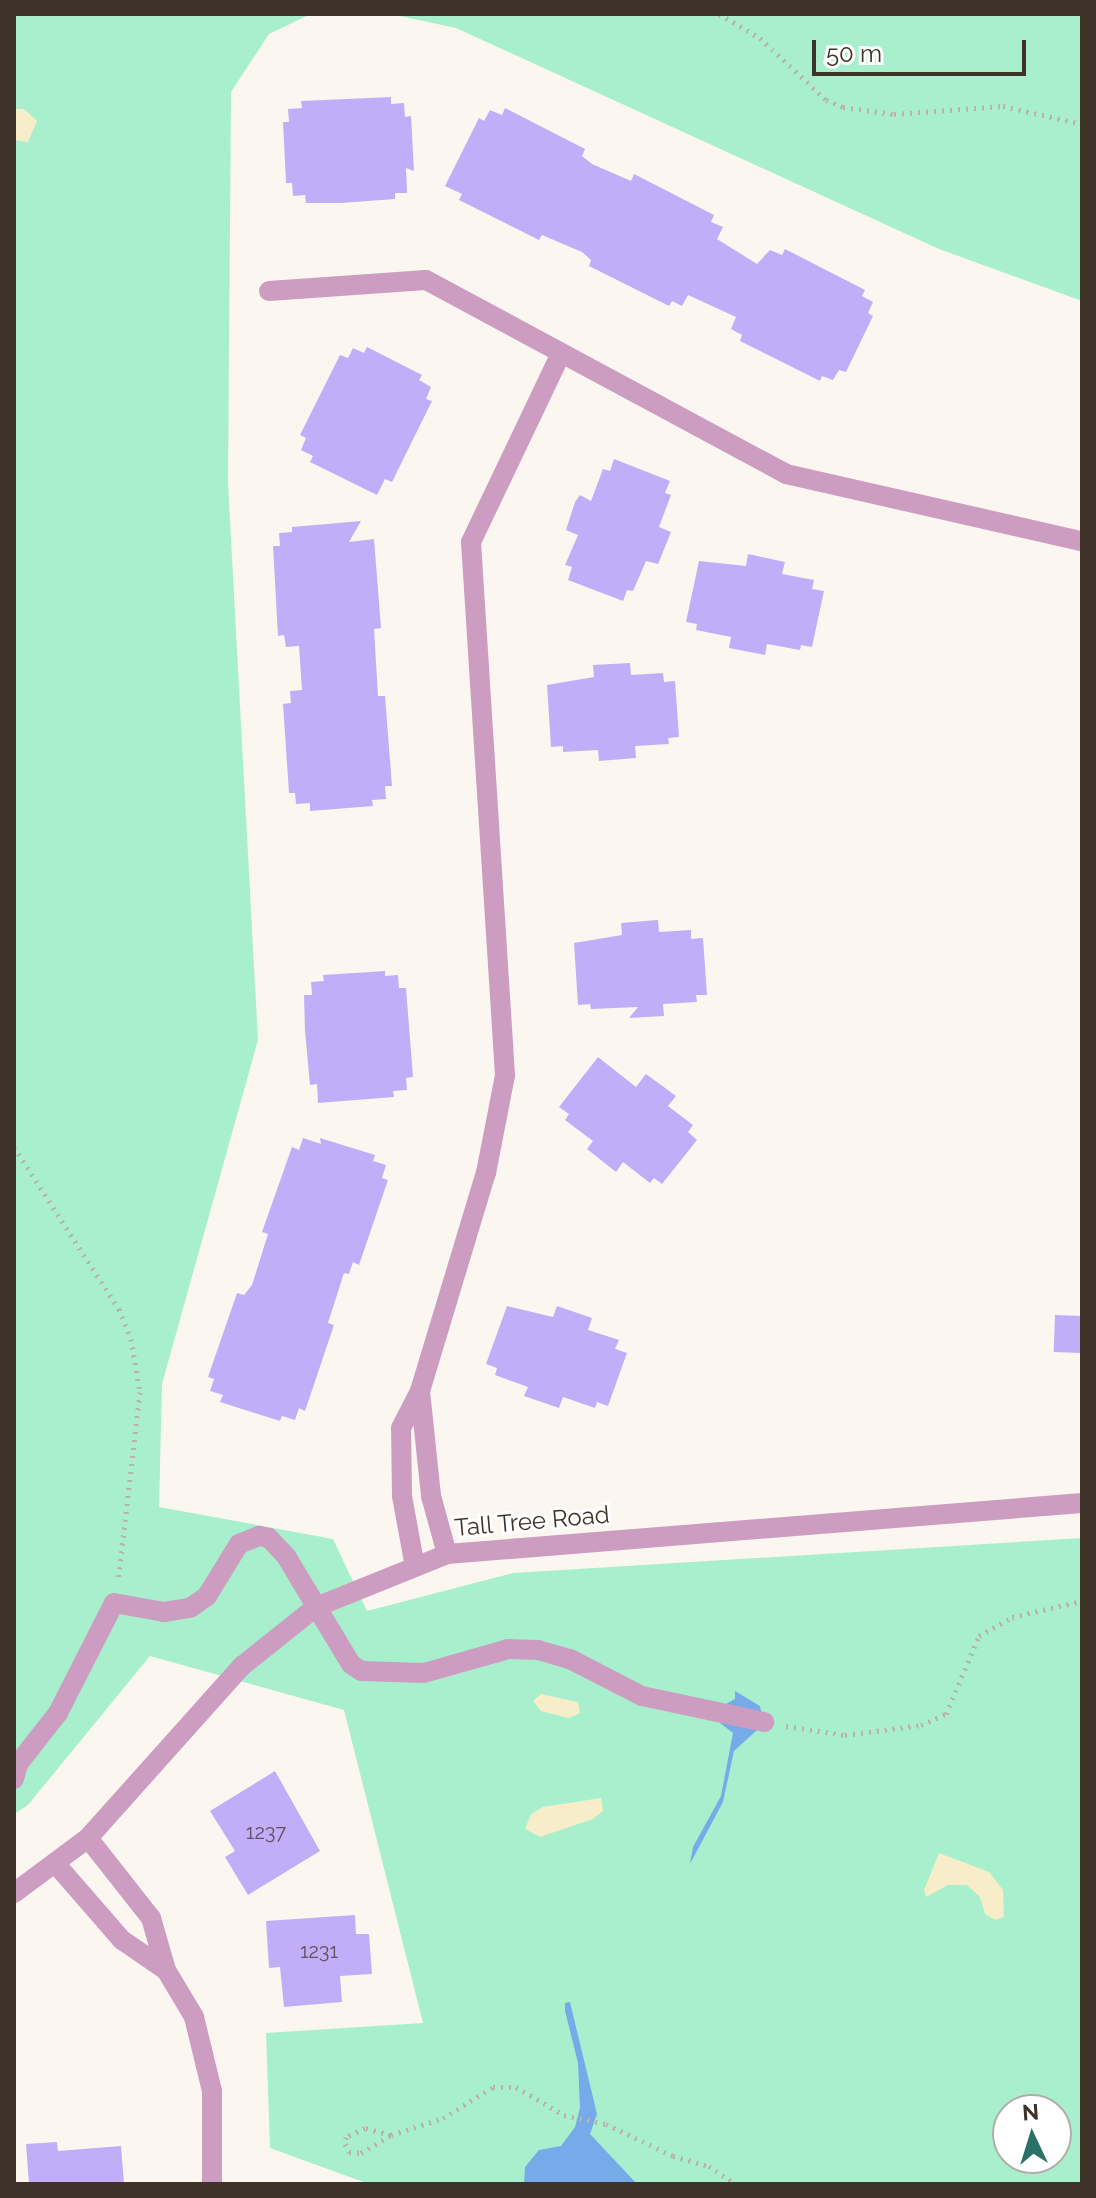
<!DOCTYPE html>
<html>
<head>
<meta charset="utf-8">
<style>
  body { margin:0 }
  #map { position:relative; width:1096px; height:2198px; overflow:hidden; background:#fcf6f0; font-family:Raleway,sans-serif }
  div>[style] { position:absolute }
  .green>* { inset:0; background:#a8f0cd }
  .sand>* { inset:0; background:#f7edc8 }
  .water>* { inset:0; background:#76aae8 }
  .building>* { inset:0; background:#c2aef8; transform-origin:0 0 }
  .path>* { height:5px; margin-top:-2.5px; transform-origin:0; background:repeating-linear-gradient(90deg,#b9b1aa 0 2px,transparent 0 8px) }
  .minor>* { height:20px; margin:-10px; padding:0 10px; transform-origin:10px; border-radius:10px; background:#cd9dc1 }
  span { translate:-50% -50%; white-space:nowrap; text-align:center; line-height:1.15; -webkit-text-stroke:6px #fff; paint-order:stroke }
  .number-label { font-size:20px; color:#60525d }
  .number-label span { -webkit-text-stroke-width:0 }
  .street-label { font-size:24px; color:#3f3329 }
  .frame { position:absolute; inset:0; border:16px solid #3f3329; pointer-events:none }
  .north { position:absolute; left:992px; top:2094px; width:80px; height:80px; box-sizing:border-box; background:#fff; border:2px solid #b2ada9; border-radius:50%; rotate:356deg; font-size:22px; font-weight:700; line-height:32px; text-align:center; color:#3f3329 }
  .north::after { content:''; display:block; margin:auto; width:28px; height:36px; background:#2a7168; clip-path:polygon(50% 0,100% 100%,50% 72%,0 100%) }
  .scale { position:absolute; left:812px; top:40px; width:214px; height:36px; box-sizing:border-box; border:4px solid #3f3329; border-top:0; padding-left:10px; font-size:24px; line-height:28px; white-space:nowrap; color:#3f3329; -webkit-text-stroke:6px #fff; paint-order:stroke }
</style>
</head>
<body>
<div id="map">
  <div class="green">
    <div style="clip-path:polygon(evenodd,14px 14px,311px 14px,269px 34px,231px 92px,228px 483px,258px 1040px,162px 1384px,159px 1507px,333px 1539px,367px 1611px,513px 1573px,1082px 1538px,1082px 2184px,369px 2184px,270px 2148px,266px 2033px,423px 2023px,344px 1710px,150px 1656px,28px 1805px,14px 1814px,14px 14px,1008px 2110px,1056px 2110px,1056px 2158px,1008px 2158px,1008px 2110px)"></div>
    <div style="clip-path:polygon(390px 14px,1082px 14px,1082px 301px,939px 249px,456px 28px)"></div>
  </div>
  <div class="sand">
    <div style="clip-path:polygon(14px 109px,24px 109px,37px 121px,28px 142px,14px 140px)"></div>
    <div style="clip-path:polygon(541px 1694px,578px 1702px,580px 1713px,569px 1718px,541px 1711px,533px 1701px)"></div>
    <div style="clip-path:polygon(601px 1798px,603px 1811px,593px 1819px,540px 1837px,525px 1829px,531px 1814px,543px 1807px)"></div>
    <div style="clip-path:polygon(939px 1853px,989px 1872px,1003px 1890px,1004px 1917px,995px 1920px,985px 1914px,980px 1897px,967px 1885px,948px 1885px,926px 1897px,924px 1890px)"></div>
  </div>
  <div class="water">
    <div style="clip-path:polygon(735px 1691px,760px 1706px,762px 1716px,756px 1731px,734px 1751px,723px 1802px,690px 1864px,693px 1847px,721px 1796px,733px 1733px,720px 1723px,722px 1706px,735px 1699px)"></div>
    <div style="clip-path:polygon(570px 2002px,597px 2114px,590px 2134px,637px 2184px,524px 2184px,525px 2167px,539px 2150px,561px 2146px,575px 2127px,580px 2108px,578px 2063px,565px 2011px,565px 2003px)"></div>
  </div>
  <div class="building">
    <div style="clip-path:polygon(391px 97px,391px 104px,404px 103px,405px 117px,411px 116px,414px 171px,406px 168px,407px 193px,395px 193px,395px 199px,341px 203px,306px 203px,305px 195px,293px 196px,292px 183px,286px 183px,283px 122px,289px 122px,288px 109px,302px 108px,301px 101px)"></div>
    <div style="clip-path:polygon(505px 108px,585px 149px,582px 156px,592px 164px,631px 181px,634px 174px,714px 215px,711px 222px,723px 227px,717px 239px,757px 264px,770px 250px,782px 255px,785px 249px,865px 290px,862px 296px,873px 302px,868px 313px,873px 316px,846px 372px,839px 370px,833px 380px,822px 376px,820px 381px,740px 341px,742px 335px,731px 329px,736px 317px,688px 295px,682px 306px,672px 301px,669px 306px,589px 266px,591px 260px,582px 252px,542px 235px,539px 240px,459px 200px,462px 194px,445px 186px,479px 118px,484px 121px,490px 110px,502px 115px)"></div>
    <div style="clip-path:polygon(367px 347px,422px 375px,419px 380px,431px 387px,426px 399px,432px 401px,392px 482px,385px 479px,377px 495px,310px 462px,313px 456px,301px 450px,306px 438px,300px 435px,340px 355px,348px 358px,353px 348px,364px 353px)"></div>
    <div style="clip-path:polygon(614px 459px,670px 481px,665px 493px,671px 495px,659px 527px,671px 532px,658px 564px,646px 561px,633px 591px,627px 590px,623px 601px,568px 580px,572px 567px,565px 565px,578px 535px,566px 530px,575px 502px,580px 495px,591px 501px,603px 469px,610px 471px)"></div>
    <div style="clip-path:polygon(361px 521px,349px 542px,374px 539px,381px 628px,374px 629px,378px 696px,385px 696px,392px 786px,385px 786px,386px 799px,372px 800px,373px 806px,310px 811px,310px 803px,296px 804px,295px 793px,289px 793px,283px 704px,291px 703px,290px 691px,302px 690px,299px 646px,286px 647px,284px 635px,278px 636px,273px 546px,280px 546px,279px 533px,292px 532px,292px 527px)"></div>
    <div style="clip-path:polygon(748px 554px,785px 562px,782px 574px,814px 580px,812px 589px,824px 591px,812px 647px,801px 645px,800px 650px,767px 644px,765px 655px,729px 648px,731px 637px,696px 630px,697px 624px,686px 622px,699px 561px,746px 566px)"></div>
    <div style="clip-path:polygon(630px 663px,631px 675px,663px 673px,664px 682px,675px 681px,679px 737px,668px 738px,669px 744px,635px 746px,636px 758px,599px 761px,598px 750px,563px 752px,563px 746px,551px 747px,547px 685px,594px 677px,593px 665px)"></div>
    <div style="clip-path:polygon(658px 920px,659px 932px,691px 930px,691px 939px,703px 938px,707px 995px,696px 995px,697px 1002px,663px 1004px,664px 1016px,629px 1018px,638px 1007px,591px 1009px,590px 1004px,578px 1005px,574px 943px,622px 935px,621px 923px)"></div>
    <div style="clip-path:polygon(385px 971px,385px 976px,398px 975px,399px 988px,406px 988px,413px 1077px,406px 1078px,407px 1090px,393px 1091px,394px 1097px,318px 1103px,317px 1084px,310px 1085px,305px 1031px,304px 995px,312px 995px,311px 982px,324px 981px,323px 975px)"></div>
    <div style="clip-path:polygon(598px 1057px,636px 1087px,646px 1074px,676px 1096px,668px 1106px,693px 1125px,688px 1132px,697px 1140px,662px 1184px,654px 1178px,650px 1183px,623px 1162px,616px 1172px,587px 1149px,593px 1141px,565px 1120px,569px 1114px,559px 1107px)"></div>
    <div style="clip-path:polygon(303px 1138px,321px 1144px,320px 1138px,375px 1155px,373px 1161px,386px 1165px,382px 1178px,388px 1180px,359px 1265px,353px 1262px,349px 1274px,344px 1273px,328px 1323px,334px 1325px,305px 1411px,299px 1408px,295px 1420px,282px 1416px,280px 1421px,220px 1402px,223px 1395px,210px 1391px,214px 1379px,208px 1377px,237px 1293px,244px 1295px,252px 1285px,268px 1234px,262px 1232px,292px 1147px,299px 1150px)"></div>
    <div style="clip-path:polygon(507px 1306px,553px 1317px,557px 1306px,592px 1318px,588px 1330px,619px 1340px,615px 1349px,627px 1353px,608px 1406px,597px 1402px,595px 1408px,563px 1397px,559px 1408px,524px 1396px,528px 1387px,495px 1375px,497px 1368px,486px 1364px)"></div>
    <div style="left:1055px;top:1315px;width:27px;height:37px;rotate:2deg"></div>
    <div style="clip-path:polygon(275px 1771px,320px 1851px,248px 1895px,225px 1857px,235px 1851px,210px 1811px)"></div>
    <div style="clip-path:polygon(355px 1915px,356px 1934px,369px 1934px,372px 1974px,340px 1976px,342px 2002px,284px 2007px,280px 1967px,269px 1968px,266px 1921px)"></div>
    <div style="clip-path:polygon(57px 2142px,58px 2151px,121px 2146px,124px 2184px,29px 2184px,26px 2144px)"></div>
  </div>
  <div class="path">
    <div style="left:719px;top:14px;width:48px;rotate:30.3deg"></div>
    <div style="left:760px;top:38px;width:91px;rotate:43.2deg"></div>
    <div style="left:826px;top:100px;width:18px;rotate:22deg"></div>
    <div style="left:843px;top:107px;width:51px;rotate:7.8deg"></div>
    <div style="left:894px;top:114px;width:109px;rotate:-4.2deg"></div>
    <div style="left:1003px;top:106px;width:81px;rotate:12.8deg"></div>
    <div style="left:14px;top:1147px;width:193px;rotate:57.1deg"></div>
    <div style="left:119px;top:1309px;width:32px;rotate:68deg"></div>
    <div style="left:131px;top:1339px;width:54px;rotate:80.4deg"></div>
    <div style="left:140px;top:1392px;width:191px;rotate:96.6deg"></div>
    <div style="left:786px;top:1726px;width:60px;rotate:8.7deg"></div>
    <div style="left:845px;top:1735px;width:77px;rotate:-7.5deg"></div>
    <div style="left:921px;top:1725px;width:27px;rotate:-24deg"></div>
    <div style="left:946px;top:1714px;width:85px;rotate:-67.1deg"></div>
    <div style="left:979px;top:1636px;width:38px;rotate:-30deg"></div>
    <div style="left:1012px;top:1617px;width:72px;rotate:-12.9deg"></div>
    <div style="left:391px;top:2135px;width:27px;rotate:-165deg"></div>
    <div style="left:365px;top:2128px;width:21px;rotate:155deg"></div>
    <div style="left:346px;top:2137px;width:7px;rotate:98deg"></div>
    <div style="left:345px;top:2144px;width:9px;rotate:63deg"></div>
    <div style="left:349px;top:2152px;width:12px;rotate:5deg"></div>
    <div style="left:361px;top:2153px;width:35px;rotate:-31deg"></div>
    <div style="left:391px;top:2135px;width:55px;rotate:-18.1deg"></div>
    <div style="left:443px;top:2118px;width:59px;rotate:-31.8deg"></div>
    <div style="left:493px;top:2087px;width:23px"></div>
    <div style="left:516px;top:2087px;width:56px;rotate:30.3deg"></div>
    <div style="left:564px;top:2115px;width:43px;rotate:12.1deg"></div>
    <div style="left:606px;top:2124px;width:74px;rotate:25.5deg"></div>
    <div style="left:673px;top:2156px;width:37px;rotate:16deg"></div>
    <div style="left:709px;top:2166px;width:32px;rotate:35deg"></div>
  </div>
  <div class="minor">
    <div style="left:269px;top:291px;width:157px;rotate:-4deg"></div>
    <div style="left:426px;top:280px;width:409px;rotate:28.3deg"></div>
    <div style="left:786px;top:474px;width:303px;rotate:12.8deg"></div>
    <div style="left:420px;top:1391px;width:106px;rotate:84deg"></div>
    <div style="left:431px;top:1496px;width:60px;rotate:74.6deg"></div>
    <div style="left:415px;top:1567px;width:72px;rotate:-100.4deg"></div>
    <div style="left:402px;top:1496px;width:68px;rotate:-90.8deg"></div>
    <div style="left:401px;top:1428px;width:42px;rotate:-62.8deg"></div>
    <div style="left:420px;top:1391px;width:228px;rotate:-73.2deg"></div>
    <div style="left:486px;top:1173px;width:100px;rotate:-79deg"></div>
    <div style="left:505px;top:1075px;width:534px;rotate:-93.65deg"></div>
    <div style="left:471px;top:542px;width:209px;rotate:-64.5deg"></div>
    <div style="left:14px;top:1779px;width:16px;rotate:-75deg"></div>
    <div style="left:18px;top:1764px;width:65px;rotate:-51.9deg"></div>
    <div style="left:58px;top:1713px;width:123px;rotate:-63deg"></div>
    <div style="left:114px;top:1603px;width:51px;rotate:10.2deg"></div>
    <div style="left:164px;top:1612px;width:26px;rotate:-9deg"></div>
    <div style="left:190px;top:1608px;width:21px;rotate:-35deg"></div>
    <div style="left:207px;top:1596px;width:61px;rotate:-58.4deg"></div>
    <div style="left:239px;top:1544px;width:22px;rotate:-22deg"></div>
    <div style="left:259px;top:1536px;width:10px;rotate:11deg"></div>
    <div style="left:269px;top:1538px;width:25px;rotate:47deg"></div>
    <div style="left:286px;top:1556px;width:126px;rotate:59deg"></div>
    <div style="left:351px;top:1664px;width:12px;rotate:35deg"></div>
    <div style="left:361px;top:1671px;width:63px;rotate:1.8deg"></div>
    <div style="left:424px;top:1673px;width:87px;rotate:-15.9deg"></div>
    <div style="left:508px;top:1649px;width:30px;rotate:2deg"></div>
    <div style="left:538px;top:1650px;width:33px;rotate:16deg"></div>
    <div style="left:570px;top:1659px;width:81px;rotate:27.2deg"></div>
    <div style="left:642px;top:1696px;width:125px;rotate:12deg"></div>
    <div style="left:88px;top:1838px;width:102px;rotate:51.8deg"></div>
    <div style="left:151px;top:1918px;width:54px;rotate:73.9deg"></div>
    <div style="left:166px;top:1970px;width:55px;rotate:59.2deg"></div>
    <div style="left:194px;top:2017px;width:76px;rotate:76.3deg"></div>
    <div style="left:212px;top:2091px;width:93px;rotate:90deg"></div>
    <div style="left:55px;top:1863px;width:102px;rotate:49deg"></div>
    <div style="left:122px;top:1940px;width:53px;rotate:34.3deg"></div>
    <div style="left:14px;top:1893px;width:92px;rotate:-36.6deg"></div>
    <div style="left:88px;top:1838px;width:231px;rotate:-48.2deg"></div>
    <div style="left:242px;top:1666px;width:95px;rotate:-38.6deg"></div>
    <div style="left:316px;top:1607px;width:141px;rotate:-22deg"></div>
    <div style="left:447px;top:1554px;width:637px;rotate:-4.59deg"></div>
  </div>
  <div class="number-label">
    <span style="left:266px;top:1832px">1237</span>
    <span style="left:319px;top:1951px">1231</span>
  </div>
  <div class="street-label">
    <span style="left:532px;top:1521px;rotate:-5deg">Tall Tree Road</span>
  </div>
  <div class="frame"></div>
  <div class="north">N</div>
  <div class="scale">50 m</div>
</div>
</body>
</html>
